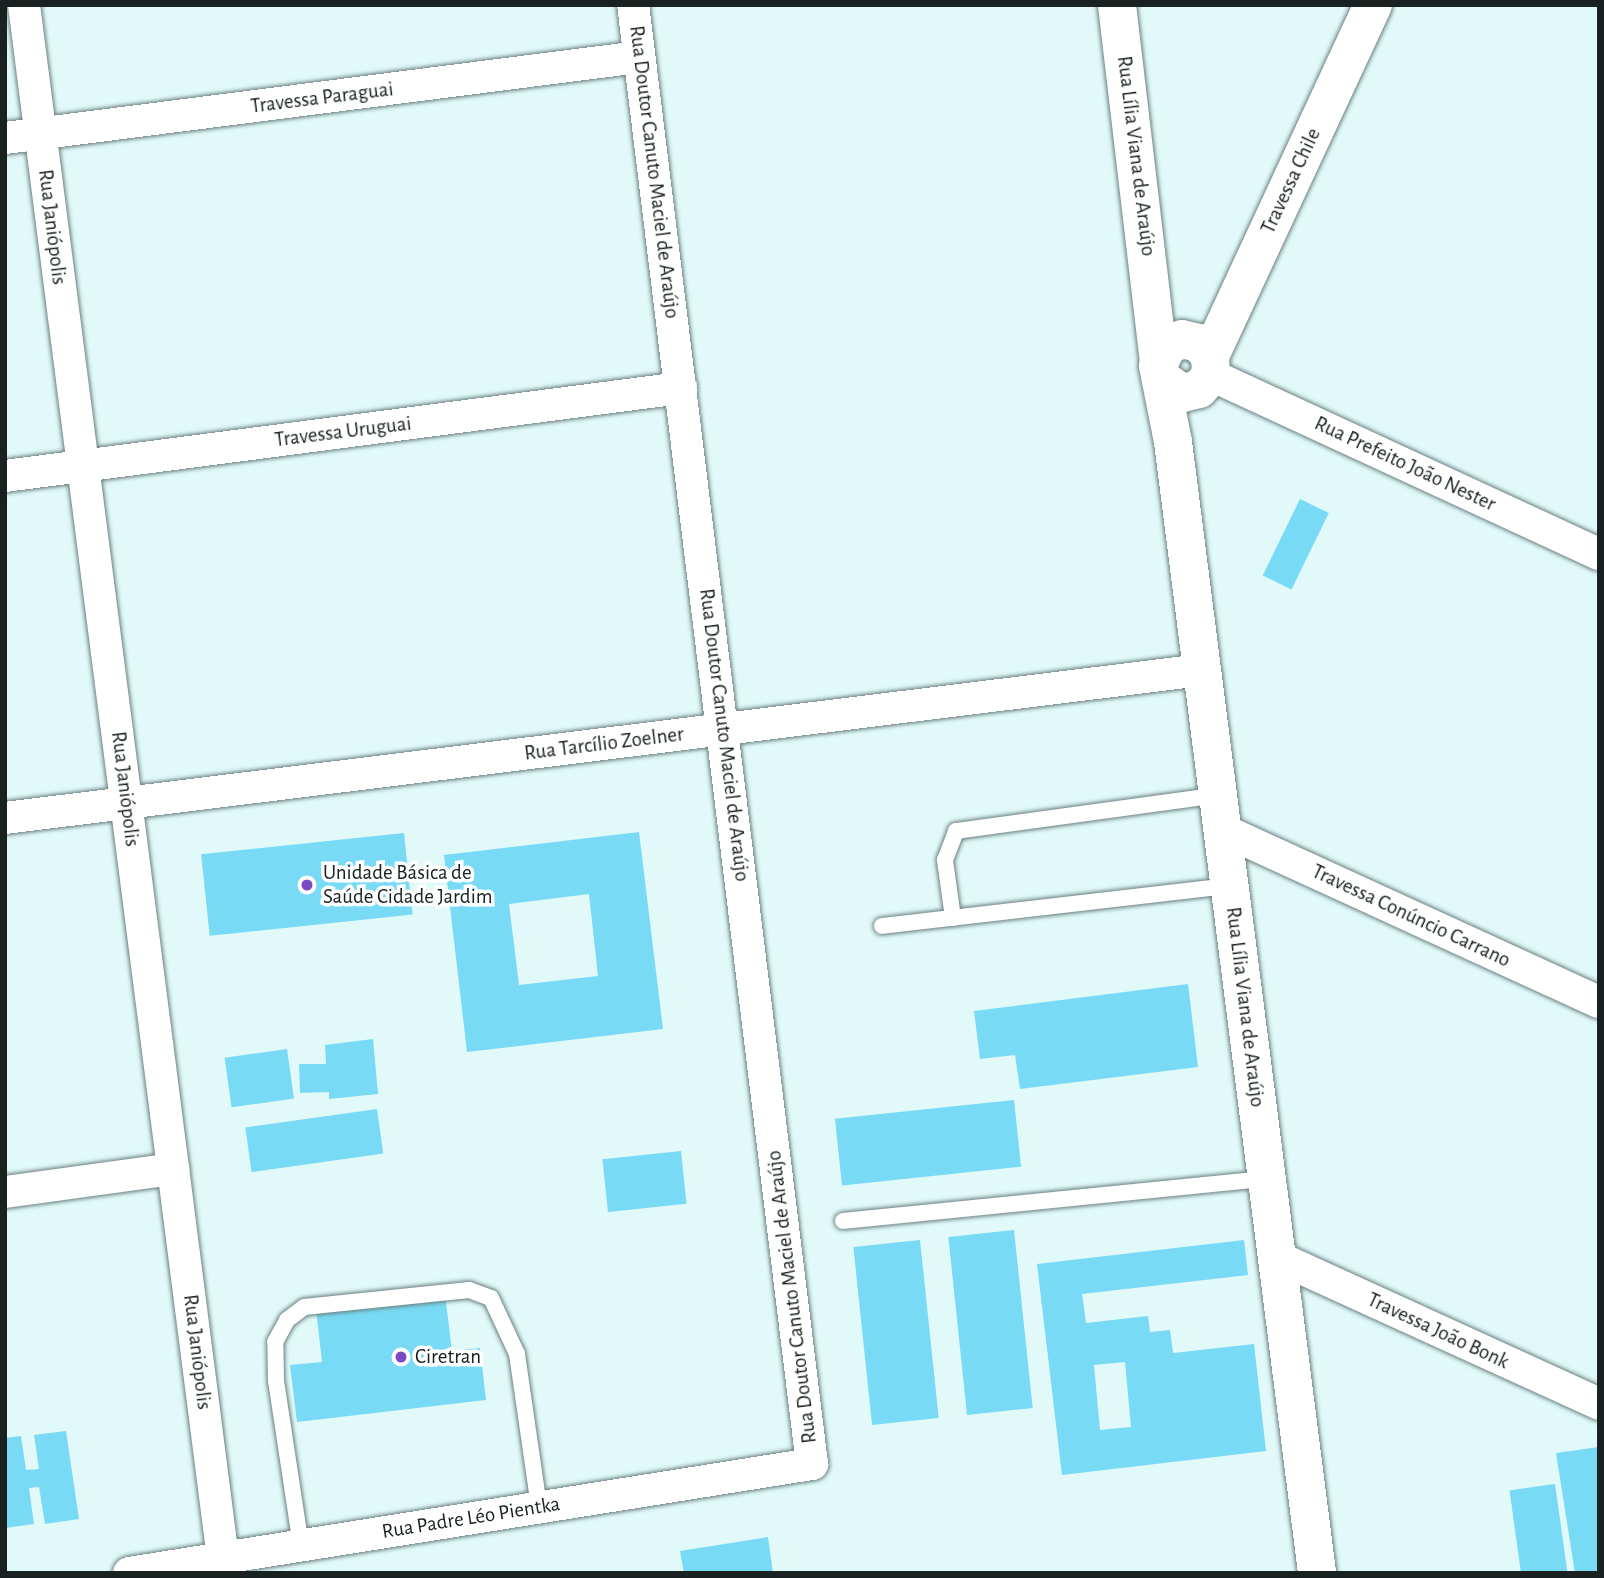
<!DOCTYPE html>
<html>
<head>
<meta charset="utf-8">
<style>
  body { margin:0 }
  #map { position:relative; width:1604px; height:1578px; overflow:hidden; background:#e1f9f9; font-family:"Alegreya Sans",sans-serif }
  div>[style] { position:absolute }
  .building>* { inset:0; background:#78daf4; transform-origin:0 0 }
  .roads { filter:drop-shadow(0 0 2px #6b8080) drop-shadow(0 0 2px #6b8080) }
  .lane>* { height:16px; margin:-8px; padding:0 8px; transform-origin:8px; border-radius:8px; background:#fff }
  .street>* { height:32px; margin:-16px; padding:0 16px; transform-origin:16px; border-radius:16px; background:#fff }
  .secondary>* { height:38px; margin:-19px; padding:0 19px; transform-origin:19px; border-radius:19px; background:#fff }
  .dots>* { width:19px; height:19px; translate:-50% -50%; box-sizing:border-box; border:4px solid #fff; border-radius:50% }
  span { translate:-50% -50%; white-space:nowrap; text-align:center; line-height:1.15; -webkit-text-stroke:7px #fff; paint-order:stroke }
  .street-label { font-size:21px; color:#192121 }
  .poi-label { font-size:21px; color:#192121 }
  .left { translate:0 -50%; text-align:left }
  .frame { position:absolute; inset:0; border:7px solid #192121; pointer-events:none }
</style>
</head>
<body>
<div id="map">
  <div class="building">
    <div style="left:1300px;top:499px;width:32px;height:85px;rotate:26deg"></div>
    <div style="clip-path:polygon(evenodd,639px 832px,663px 1029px,467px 1052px,444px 855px,639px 832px,589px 894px,598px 976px,519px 985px,509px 904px,589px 894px)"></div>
    <div style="left:404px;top:833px;width:82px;height:204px;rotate:84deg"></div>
    <div style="clip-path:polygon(1188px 984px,1198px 1067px,1020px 1089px,1015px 1055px,980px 1059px,974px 1011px)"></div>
    <div style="clip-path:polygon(373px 1039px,378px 1094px,329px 1099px,329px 1092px,300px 1093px,299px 1064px,326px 1064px,325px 1045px)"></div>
    <div style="left:287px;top:1049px;width:50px;height:63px;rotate:82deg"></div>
    <div style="left:1014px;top:1100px;width:67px;height:180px;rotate:84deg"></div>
    <div style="left:377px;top:1109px;width:45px;height:133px;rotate:82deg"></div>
    <div style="left:681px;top:1151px;width:53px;height:79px;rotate:84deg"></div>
    <div style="left:1014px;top:1230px;width:179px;height:66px;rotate:84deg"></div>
    <div style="left:920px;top:1240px;width:179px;height:67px;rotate:84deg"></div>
    <div style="clip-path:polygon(evenodd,1244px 1240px,1248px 1275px,1082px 1294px,1086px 1323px,1148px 1316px,1150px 1332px,1170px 1330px,1173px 1353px,1254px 1344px,1266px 1451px,1062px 1475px,1037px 1264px,1244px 1240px,1125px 1362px,1131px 1427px,1100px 1430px,1094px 1365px,1125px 1362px)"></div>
    <div style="clip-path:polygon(445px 1294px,452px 1351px,480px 1348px,486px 1400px,297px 1422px,290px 1365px,322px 1362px,316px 1309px)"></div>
    <div style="clip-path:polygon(66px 1431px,79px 1519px,45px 1524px,39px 1487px,29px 1488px,34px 1524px,5px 1528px,5px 1438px,21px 1436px,26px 1470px,39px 1469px,34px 1435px)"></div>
    <div style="clip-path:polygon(1599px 1447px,1599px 1573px,1575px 1573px,1556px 1453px)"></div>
    <div style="left:1555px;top:1484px;width:90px;height:46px;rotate:82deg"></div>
    <div style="clip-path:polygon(768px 1537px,773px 1573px,684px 1573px,680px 1551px)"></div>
  </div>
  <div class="roads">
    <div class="lane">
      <div style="left:953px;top:918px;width:59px;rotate:-97.9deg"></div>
      <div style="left:945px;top:860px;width:31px;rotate:-69deg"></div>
      <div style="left:956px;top:831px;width:264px;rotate:-7.8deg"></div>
      <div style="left:882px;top:926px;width:350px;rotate:-6.6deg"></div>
      <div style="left:843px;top:1221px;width:426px;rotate:-5.7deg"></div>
      <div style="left:301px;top:1546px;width:167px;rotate:-98.6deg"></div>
      <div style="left:276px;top:1381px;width:39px;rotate:-91deg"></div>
      <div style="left:275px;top:1342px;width:25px;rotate:-61deg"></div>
      <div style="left:287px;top:1320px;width:21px;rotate:-37deg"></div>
      <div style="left:304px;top:1307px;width:166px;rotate:-5.9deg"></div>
      <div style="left:469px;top:1290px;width:23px;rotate:20deg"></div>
      <div style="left:491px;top:1298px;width:62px;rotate:65.1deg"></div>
      <div style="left:517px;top:1354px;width:155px;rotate:81.8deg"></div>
    </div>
    <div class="street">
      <div style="left:24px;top:5px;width:1566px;rotate:82.7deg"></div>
      <div style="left:223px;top:1558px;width:16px;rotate:105deg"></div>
      <div style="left:5px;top:138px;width:639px;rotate:-7.28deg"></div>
      <div style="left:1211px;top:375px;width:427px;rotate:24.8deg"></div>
      <div style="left:5px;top:476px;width:682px;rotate:-7.42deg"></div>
      <div style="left:5px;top:818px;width:1206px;rotate:-7.05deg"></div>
      <div style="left:1223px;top:830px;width:413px;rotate:24.6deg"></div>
      <div style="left:5px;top:1192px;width:170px;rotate:-7.8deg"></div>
      <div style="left:1277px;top:1257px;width:354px;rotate:24.5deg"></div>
      <div style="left:129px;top:1573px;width:692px;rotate:-9.07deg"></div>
      <div style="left:812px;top:1464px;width:1470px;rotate:-96.99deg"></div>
    </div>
    <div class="secondary">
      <div style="left:1117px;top:5px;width:357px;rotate:83.3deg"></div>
      <div style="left:1210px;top:356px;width:387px;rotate:-65.1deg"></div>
      <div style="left:1161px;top:378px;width:26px;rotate:36deg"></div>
      <div style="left:1182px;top:393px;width:17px;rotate:-13deg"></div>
      <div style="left:1199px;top:389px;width:18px;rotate:-49deg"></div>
      <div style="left:1211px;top:375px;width:19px;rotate:-93deg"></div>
      <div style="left:1210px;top:356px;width:17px;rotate:-130deg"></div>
      <div style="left:1199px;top:343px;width:17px;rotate:-167deg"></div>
      <div style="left:1182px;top:339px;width:17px;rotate:155deg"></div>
      <div style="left:1167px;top:346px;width:22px;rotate:114deg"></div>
      <div style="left:1158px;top:366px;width:77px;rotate:78.8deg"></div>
      <div style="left:1173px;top:442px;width:1140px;rotate:82.74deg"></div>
    </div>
  </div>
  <div class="dots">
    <div style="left:307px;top:885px;background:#7b49c1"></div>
    <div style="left:401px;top:1357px;background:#7b49c1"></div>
  </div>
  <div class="street-label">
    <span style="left:322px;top:98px;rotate:-7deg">Travessa Paraguai</span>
    <span style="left:1136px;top:156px;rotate:83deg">Rua Lília Viana de Araújo</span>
    <span style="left:654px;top:172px;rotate:83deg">Rua Doutor Canuto Maciel de Araújo</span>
    <span style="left:1291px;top:181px;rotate:-65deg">Travessa Chile</span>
    <span style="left:52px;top:227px;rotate:83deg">Rua Janiópolis</span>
    <span style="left:343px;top:432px;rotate:-7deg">Travessa Uruguai</span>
    <span style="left:1405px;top:464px;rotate:25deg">Rua Prefeito João Nester</span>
    <span style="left:724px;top:735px;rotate:83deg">Rua Doutor Canuto Maciel de Araújo</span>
    <span style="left:604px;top:744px;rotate:-7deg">Rua Tarcílio Zoelner</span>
    <span style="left:125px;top:789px;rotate:83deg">Rua Janiópolis</span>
    <span style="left:1411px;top:916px;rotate:25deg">Travessa Conúncio Carrano</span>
    <span style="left:1245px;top:1007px;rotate:83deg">Rua Lília Viana de Araújo</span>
    <span style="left:792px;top:1297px;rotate:-97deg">Rua Doutor Canuto Maciel de Araújo</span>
    <span style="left:1438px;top:1331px;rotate:25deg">Travessa João Bonk</span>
    <span style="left:197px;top:1352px;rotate:83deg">Rua Janiópolis</span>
    <span style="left:471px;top:1518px;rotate:-9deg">Rua Padre Léo Pientka</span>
  </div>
  <div class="poi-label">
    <span class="left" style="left:323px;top:885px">Unidade Básica de<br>Saúde Cidade Jardim</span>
    <span class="left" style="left:415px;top:1357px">Ciretran</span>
  </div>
  <div class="frame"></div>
</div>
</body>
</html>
